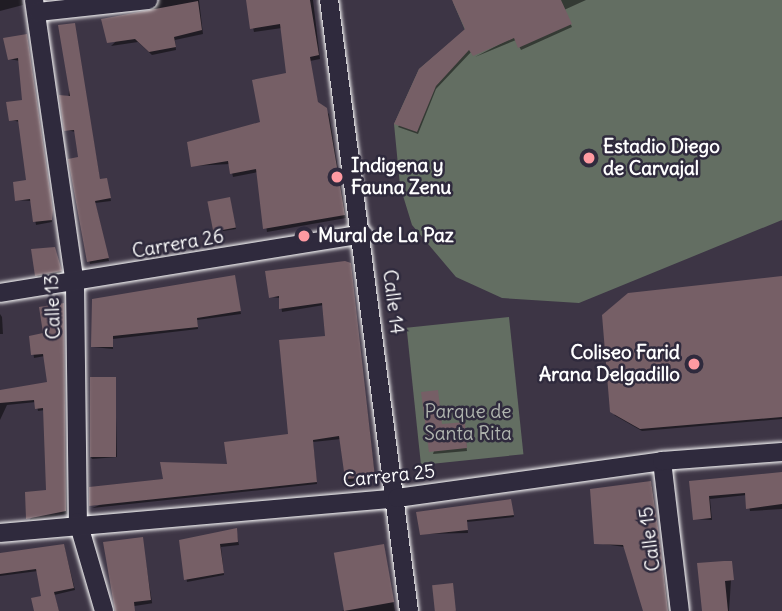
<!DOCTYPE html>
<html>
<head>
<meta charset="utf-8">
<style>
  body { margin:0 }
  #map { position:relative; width:782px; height:611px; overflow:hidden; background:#3d3545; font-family:Delius,sans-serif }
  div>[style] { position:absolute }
  .green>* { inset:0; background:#636e62; transform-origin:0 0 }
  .shadow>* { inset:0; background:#0007; transform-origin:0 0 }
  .building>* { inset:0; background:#765f66; transform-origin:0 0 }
  .roads { filter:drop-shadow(0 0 2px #fff) drop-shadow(0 0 2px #fff) }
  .street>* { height:18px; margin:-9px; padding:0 9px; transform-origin:9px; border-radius:9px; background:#2f2a3d }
  .dots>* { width:19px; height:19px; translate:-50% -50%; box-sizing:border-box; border:4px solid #2f2a3d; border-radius:50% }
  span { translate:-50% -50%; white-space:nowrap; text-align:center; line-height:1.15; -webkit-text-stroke:5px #2f2a3d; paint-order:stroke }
  .poi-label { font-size:19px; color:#fff; font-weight:700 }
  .left { translate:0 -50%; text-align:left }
  .right { translate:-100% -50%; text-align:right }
  .street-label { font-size:19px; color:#fff }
  .park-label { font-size:19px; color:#b1b6b0 }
</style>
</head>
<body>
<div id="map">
  <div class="green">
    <div style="clip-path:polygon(458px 0,782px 0,782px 220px,579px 303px,502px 298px,456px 277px,412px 225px,400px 186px,394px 124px,419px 69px,465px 30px,453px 2px)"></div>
    <div style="left:509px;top:317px;width:138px;height:103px;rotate:84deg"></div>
  </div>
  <div class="shadow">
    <div style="clip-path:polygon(0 0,22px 0,23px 5px,0 11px)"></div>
    <div style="clip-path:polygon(160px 0,199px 0,203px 34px,175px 40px,176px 50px,152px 55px,138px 42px,111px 46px)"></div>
    <div style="clip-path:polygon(247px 0,313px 0,320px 59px,310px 61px,318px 104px,329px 114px,346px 218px,267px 232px,258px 172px,233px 177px,230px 164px,192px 166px,262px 123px,288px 74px,282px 28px,254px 32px)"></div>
    <div style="clip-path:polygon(462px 0,586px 0,564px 10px,572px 27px,521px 50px,516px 40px,475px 57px,521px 33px,472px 51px,436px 89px,418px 134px,398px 127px,467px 29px)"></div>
    <div style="clip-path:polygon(74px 25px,100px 181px,107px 182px,111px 201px,95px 203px,109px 261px,90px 264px,70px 160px,80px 159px,76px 132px,66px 130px)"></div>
    <div style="clip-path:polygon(27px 36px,52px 222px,36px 225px,32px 201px,17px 200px,28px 182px,20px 122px,11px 120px,24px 102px,20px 61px,9px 59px)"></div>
    <div style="clip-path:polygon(230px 202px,236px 229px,217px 232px,215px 230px)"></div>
    <div style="clip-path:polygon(55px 252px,62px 274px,38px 278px,37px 275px)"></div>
    <div style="clip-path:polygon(350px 265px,375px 479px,348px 482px,341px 439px,313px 442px,317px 484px,92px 508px,165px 480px,229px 466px,290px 436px,327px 338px,324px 305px,282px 312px,280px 298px,271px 297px)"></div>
    <div style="clip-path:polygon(234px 277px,241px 314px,197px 320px,198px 329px,113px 339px,113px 349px,93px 347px,94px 300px)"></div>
    <div style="clip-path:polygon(782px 279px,782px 419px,642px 431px,614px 415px)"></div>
    <div style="clip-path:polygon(63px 305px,67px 514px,29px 521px,48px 491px,45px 410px,38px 411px,36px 402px,7px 405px,0 420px,0 392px,49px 384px,45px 356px,34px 358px,31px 337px,45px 335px)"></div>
    <div style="clip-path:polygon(0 314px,2px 317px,3px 334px,0 334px)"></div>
    <div style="clip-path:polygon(115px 378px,117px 457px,92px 459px,90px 456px)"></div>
    <div style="clip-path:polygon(464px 424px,467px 451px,433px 454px,442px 426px)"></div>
    <div style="clip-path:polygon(782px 474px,782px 509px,750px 511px,747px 495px,710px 499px,712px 520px,695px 519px,691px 483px)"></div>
    <div style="clip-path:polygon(651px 483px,652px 486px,669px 611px,645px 611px,625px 547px,596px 543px)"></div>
    <div style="clip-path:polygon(511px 503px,514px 517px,467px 522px,468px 533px,422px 534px)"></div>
    <div style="clip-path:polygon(236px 530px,239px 545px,221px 547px,224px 575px,187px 582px,181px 542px)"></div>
    <div style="left:142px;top:539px;width:65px;height:37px;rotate:81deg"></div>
    <div style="clip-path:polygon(64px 546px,75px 590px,54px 595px,59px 611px,38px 611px,43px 597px,38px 571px,0 576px,0 555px)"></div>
    <div style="clip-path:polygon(383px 546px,395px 611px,341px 611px,347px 610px,336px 556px)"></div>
    <div style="clip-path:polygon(732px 565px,729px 611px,705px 611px)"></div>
  </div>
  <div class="building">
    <div style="clip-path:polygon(246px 0,310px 0,319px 55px,310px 57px,318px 102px,327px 108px,345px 215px,263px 229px,256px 169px,230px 174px,228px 161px,191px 167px,187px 142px,260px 122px,252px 80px,286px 73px,280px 24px,250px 29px)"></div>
    <div style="clip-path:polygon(452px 0,561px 0,572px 24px,518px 48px,514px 38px,473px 56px,469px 50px,436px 86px,417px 132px,394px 124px,419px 69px,465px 29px)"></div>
    <div style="clip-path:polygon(198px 1px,202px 30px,174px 37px,176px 47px,149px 52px,135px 39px,107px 43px,101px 19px)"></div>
    <div style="clip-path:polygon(75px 23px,100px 179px,107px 178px,111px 198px,95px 201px,109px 258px,87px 262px,68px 159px,78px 157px,74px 130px,64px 131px,59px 95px,70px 96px,58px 25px)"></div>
    <div style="clip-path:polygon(27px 34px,53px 210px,52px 220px,33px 222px,30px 199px,15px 201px,13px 182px,26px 180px,18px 120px,9px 121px,6px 102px,22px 100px,18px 58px,8px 60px,3px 38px)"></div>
    <div style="left:230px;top:197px;width:31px;height:23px;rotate:79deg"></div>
    <div style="clip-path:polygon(55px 247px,62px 271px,35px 276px,31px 249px)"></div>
    <div style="clip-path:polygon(345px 261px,351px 263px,375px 477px,345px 479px,339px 436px,313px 440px,317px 482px,89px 506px,89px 487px,163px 479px,160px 462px,227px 464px,224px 442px,288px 434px,279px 340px,325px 336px,322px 303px,279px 309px,279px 296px,269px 298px,265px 271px)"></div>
    <div style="clip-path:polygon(235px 275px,241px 311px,197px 318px,198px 327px,113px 336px,113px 347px,91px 347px,92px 299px)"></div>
    <div style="clip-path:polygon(782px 276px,782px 417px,640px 429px,610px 412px,602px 315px,628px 293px)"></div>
    <div style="clip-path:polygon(64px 303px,66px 511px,26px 519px,25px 492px,46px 490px,43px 408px,35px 409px,34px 400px,0 403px,0 390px,47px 382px,43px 354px,31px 355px,29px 336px,43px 333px,39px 307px)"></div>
    <div style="left:90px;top:377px;width:26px;height:80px"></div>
    <div style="clip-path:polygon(438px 390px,442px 424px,465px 422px,467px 448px,429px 452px,421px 392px)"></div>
    <div style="clip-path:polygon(782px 472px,782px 504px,746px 509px,745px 493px,709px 496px,711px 518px,693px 520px,689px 481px)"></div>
    <div style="clip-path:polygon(651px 481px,660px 541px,668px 611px,643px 611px,623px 545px,594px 544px,590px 489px)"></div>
    <div style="clip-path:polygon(511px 499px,514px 515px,467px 520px,468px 530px,420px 535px,416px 512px)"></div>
    <div style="clip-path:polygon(237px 528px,238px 542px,220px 544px,224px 573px,184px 580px,179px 540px)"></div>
    <div style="clip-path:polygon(143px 537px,151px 600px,134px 602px,135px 611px,115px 611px,103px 542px)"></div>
    <div style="clip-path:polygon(64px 544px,74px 588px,54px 592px,59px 611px,34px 611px,31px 598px,41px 596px,36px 569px,0 574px,0 553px)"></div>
    <div style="left:384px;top:544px;width:59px;height:51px;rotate:80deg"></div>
    <div style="clip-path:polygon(724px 561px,732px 561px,734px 580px,725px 581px,728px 611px,702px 611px,697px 563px)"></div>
    <div style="left:453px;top:583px;width:28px;height:21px;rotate:84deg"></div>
  </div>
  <div class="roads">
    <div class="street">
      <div style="left:34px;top:0;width:287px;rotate:81.8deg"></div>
      <div style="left:75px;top:284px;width:238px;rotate:89.3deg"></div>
      <div style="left:78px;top:522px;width:93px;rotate:73.7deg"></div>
      <div style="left:329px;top:0;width:616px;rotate:82.54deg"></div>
      <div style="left:38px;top:12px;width:111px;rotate:-6.2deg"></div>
      <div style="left:0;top:293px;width:368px;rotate:-9.2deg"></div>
      <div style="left:662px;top:461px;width:151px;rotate:83.2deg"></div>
      <div style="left:0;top:533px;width:399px;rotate:-5deg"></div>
      <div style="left:397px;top:498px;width:268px;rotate:-7.9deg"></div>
      <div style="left:662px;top:461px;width:120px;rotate:-4.3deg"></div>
    </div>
  </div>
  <div class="dots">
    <div style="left:589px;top:158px;background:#ff9aa2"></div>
    <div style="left:337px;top:177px;background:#ff9aa2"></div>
    <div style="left:304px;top:236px;background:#ff9aa2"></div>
    <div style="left:694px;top:364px;background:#ff9aa2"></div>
  </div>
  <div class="poi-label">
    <span class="left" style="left:603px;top:158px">Estadio Diego<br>de Carvajal</span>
    <span class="left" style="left:351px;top:177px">Indigena y<br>Fauna Zenu</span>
    <span class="left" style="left:318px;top:236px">Mural de La Paz</span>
    <span class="right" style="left:680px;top:364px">Coliseo Farid<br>Arana Delgadillo</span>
  </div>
  <div class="street-label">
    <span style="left:178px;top:244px;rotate:-10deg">Carrera 26</span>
    <span style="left:393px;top:302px;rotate:83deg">Calle 14</span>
    <span style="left:53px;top:307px;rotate:-92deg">Calle 13</span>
    <span style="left:389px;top:476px;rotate:-6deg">Carrera 25</span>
    <span style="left:650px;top:539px;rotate:-97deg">Calle 15</span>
  </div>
  <div class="park-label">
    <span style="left:468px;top:423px">Parque de<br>Santa Rita</span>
  </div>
</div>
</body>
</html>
